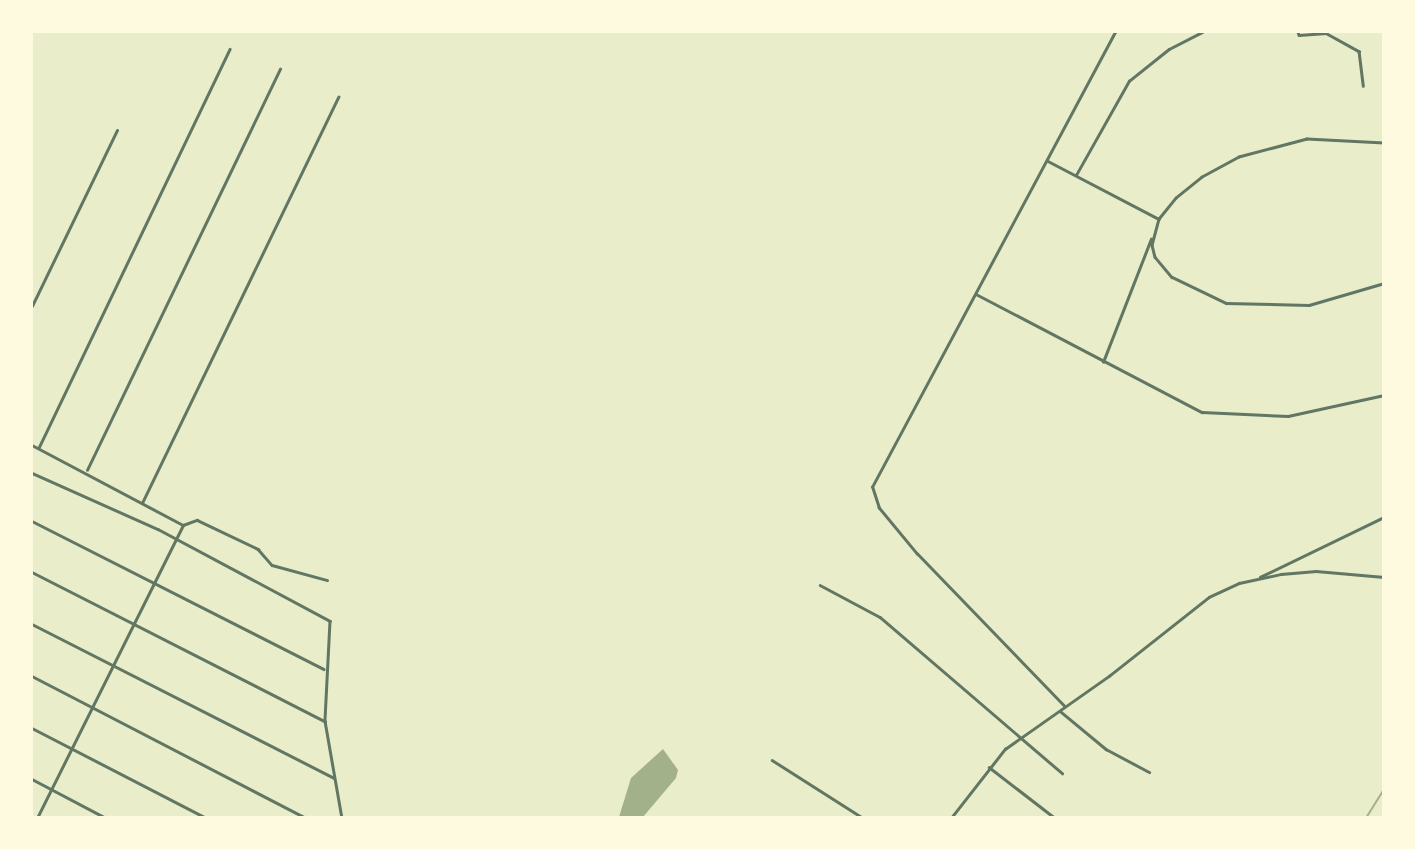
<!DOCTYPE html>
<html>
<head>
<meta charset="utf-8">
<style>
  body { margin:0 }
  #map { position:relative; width:1415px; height:849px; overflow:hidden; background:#e9edc9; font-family:Inter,sans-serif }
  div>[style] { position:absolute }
  .water>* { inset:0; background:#a3b18a }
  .stream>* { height:2px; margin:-1px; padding:0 1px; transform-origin:1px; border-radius:1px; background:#a3b18a }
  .minor>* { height:2.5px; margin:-1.25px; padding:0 1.25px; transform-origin:1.25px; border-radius:1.25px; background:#617663 }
  .tertiary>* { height:2.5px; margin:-1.25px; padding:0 1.25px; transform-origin:1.25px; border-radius:1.25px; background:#617663 }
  span { translate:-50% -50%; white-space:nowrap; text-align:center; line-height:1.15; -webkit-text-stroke:5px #fefae0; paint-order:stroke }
  .frame { position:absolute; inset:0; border:33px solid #fefae0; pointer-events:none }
</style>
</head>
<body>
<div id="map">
  <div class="water">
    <div style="clip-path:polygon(663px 749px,678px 770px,676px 778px,643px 817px,619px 817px,631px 778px)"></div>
  </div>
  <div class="stream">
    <div style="left:1366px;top:818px;width:34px;rotate:-58deg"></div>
  </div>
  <div class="minor">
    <div style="left:1298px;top:32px;width:3px;rotate:72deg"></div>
    <div style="left:1299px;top:35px;width:27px;rotate:-4deg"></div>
    <div style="left:1326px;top:33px;width:38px;rotate:29deg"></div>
    <div style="left:1359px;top:51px;width:35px;rotate:83deg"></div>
    <div style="left:1384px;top:143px;width:77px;rotate:-177deg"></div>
    <div style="left:1307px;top:139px;width:70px;rotate:165.2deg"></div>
    <div style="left:1239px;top:157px;width:42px;rotate:151.6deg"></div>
    <div style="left:1202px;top:177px;width:33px;rotate:141deg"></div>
    <div style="left:1176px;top:198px;width:27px;rotate:129deg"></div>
    <div style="left:1159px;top:219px;width:27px;rotate:105deg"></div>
    <div style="left:1152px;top:245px;width:12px;rotate:76deg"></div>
    <div style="left:1155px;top:257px;width:26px;rotate:50deg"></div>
    <div style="left:1172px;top:277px;width:60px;rotate:25.7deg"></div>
    <div style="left:1226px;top:303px;width:83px;rotate:1.4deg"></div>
    <div style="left:1309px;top:305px;width:78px;rotate:-16.3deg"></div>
    <div style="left:1048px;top:161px;width:125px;rotate:27.6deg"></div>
    <div style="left:1076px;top:175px;width:108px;rotate:-60.6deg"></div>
    <div style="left:1129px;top:81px;width:51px;rotate:-38.7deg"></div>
    <div style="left:1169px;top:49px;width:37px;rotate:-27deg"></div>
    <div style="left:976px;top:294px;width:255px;rotate:27.6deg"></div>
    <div style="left:1202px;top:412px;width:86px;rotate:2.7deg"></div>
    <div style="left:1288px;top:416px;width:98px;rotate:-12.3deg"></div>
    <div style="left:32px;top:306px;width:195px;rotate:-64.2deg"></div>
    <div style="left:1103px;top:362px;width:132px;rotate:-68.7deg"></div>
    <div style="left:32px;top:445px;width:171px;rotate:27.9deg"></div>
    <div style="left:183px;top:525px;width:15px;rotate:-20deg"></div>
    <div style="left:197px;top:520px;width:68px;rotate:25.4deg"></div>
    <div style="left:258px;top:549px;width:21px;rotate:49deg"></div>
    <div style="left:272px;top:565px;width:57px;rotate:15.3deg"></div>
    <div style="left:39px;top:447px;width:441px;rotate:-64.4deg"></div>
    <div style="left:87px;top:470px;width:445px;rotate:-64.3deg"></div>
    <div style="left:32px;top:473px;width:138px;rotate:24deg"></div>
    <div style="left:158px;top:529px;width:195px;rotate:28.1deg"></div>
    <div style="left:330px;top:621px;width:100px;rotate:92.9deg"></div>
    <div style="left:325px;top:721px;width:98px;rotate:80.1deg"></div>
    <div style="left:142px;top:503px;width:451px;rotate:-64.2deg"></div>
    <div style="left:32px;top:521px;width:327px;rotate:26.9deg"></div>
    <div style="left:32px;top:572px;width:329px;rotate:27deg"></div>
    <div style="left:820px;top:585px;width:68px;rotate:28.1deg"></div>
    <div style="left:880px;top:617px;width:240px;rotate:40.6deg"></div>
    <div style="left:32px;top:624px;width:339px;rotate:27deg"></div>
    <div style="left:32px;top:676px;width:309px;rotate:27.4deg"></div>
    <div style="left:1065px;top:707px;width:213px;rotate:-134deg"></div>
    <div style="left:917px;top:554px;width:60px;rotate:-129.6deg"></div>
    <div style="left:879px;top:508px;width:22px;rotate:-108deg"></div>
    <div style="left:872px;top:487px;width:516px;rotate:-61.89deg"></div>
    <div style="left:1060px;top:711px;width:60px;rotate:39.6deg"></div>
    <div style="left:1106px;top:749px;width:49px;rotate:28.1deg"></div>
    <div style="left:32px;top:728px;width:196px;rotate:27.3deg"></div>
    <div style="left:772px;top:760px;width:108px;rotate:32.5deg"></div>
    <div style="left:989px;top:767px;width:83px;rotate:37.7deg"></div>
    <div style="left:32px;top:779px;width:84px;rotate:27.8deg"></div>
    <div style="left:37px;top:818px;width:327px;rotate:-63.5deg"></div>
  </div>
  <div class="tertiary">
    <div style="left:1260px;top:577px;width:138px;rotate:-25.8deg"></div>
    <div style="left:951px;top:818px;width:88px;rotate:-52deg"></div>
    <div style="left:1005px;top:749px;width:127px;rotate:-35.1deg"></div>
    <div style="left:1109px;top:676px;width:127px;rotate:-38.3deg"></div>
    <div style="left:1209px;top:597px;width:33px;rotate:-25deg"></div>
    <div style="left:1239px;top:583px;width:43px;rotate:-12.1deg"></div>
    <div style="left:1281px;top:574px;width:35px;rotate:-5deg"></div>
    <div style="left:1316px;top:571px;width:68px;rotate:5deg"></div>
  </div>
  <div class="frame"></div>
</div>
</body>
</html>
